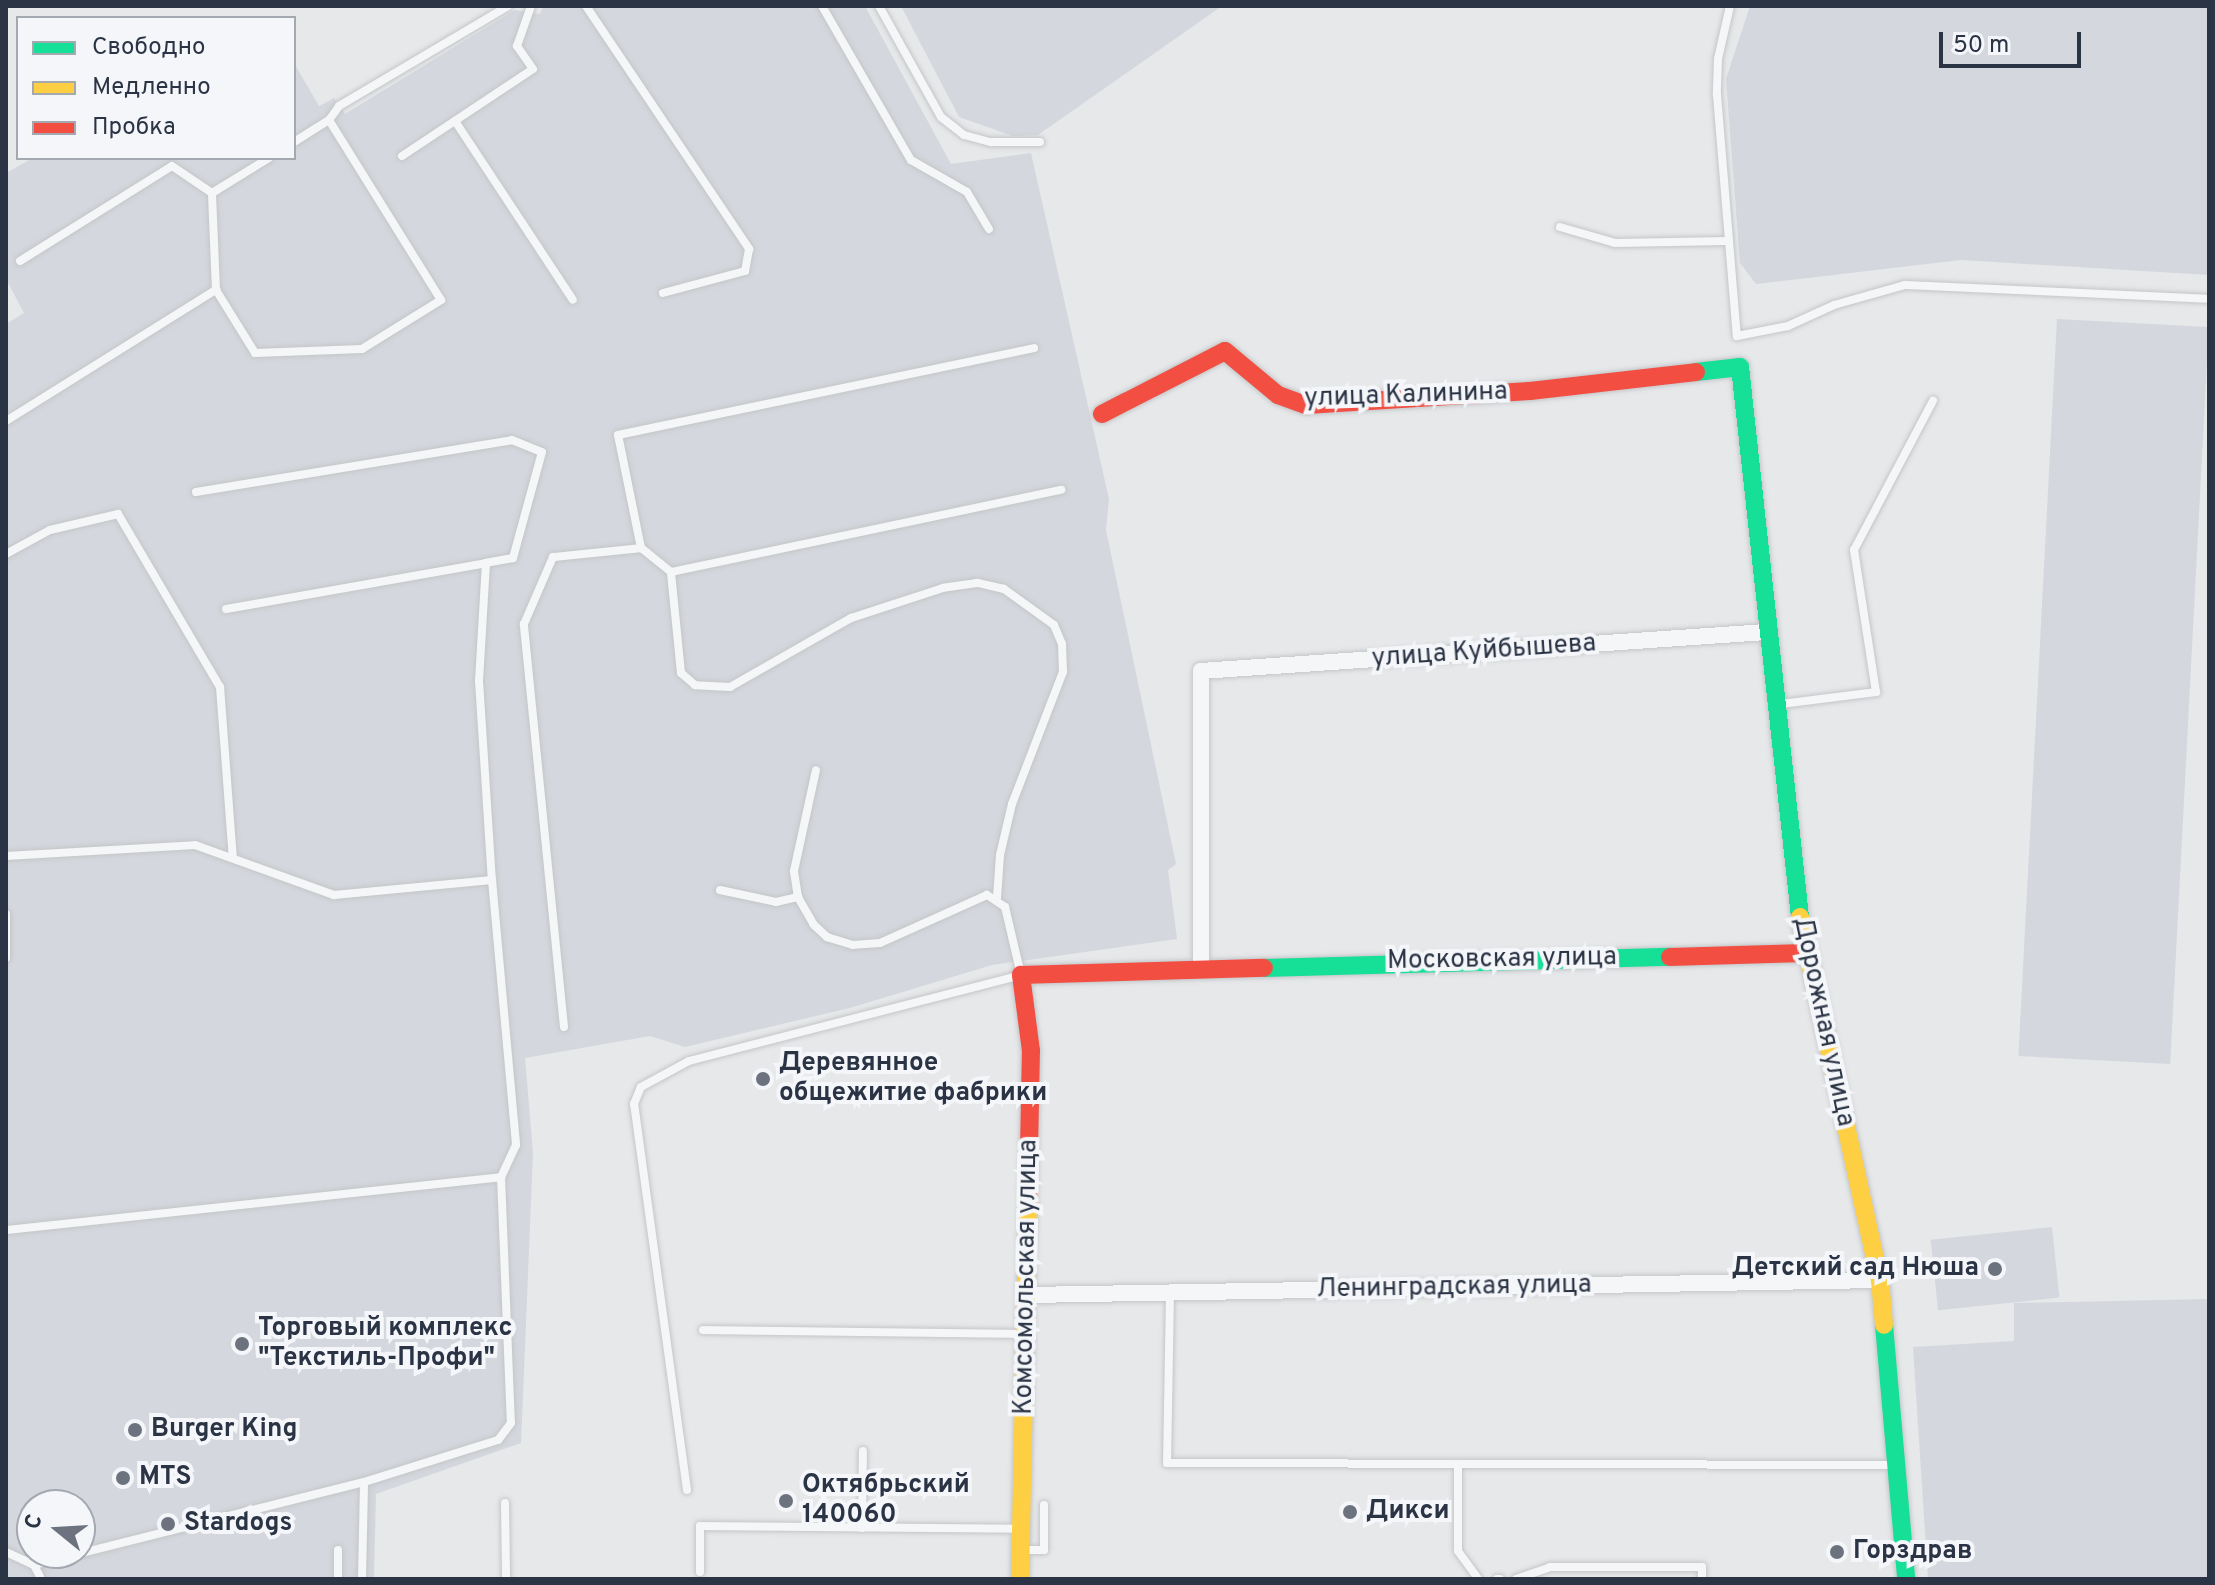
<!DOCTYPE html>
<html>
<head>
<meta charset="utf-8">
<style>
  body { margin:0 }
  #map { position:relative; width:2215px; height:1585px; overflow:hidden; background:#e6e8ea; font-family:Overpass,sans-serif }
  div>[style] { position:absolute }
  .built>* { inset:0; background:#d4d7dd; transform-origin:0 0 }
  .roads { filter:drop-shadow(0 0 2px #c4c6c8) drop-shadow(0 0 2px #c4c6c8) }
  .lane>* { height:8px; margin:-4px; padding:0 4px; transform-origin:4px; border-radius:4px; background:#f5f6f7 }
  .street>* { height:16px; margin:-8px; padding:0 8px; transform-origin:8px; border-radius:8px; background:#f5f6f7 }
  .fast>* { height:18px; margin:-9px; padding:0 9px; transform-origin:9px; border-radius:9px; background:#16e098 }
  .slow>* { height:18px; margin:-9px; padding:0 9px; transform-origin:9px; border-radius:9px; background:#ffcf43 }
  .jam>* { height:18px; margin:-9px; padding:0 9px; transform-origin:9px; border-radius:9px; background:#f24e42 }
  .dots>* { width:22px; height:22px; translate:-50% -50%; box-sizing:border-box; border:4px solid #f4f6f9; border-radius:50% }
  span { translate:-50% -50%; white-space:nowrap; text-align:center; line-height:1.15; -webkit-text-stroke:8px #f4f6f9; paint-order:stroke }
  .street-label { font-size:26px; color:#2b3445 }
  .poi-label { font-size:26px; color:#2b3445; font-weight:700 }
  .left { translate:0 -50%; text-align:left }
  .right { translate:-100% -50%; text-align:right }
  .frame { position:absolute; inset:0; border:8px solid #2b3445; pointer-events:none }
  .legend { position:absolute; left:16px; top:16px; width:280px; height:144px; box-sizing:border-box; background:#f4f6f9; border:2px solid #a4a8b1; margin:0; padding:10px 14px; list-style:none; font-size:24px; color:#2b3445 }
  .legend li { display:flex; align-items:center; gap:16px; height:40px }
  .legend b { width:40px; border:2px solid #a4a8b1 }
  .north { position:absolute; left:16px; top:1489px; width:80px; height:80px; box-sizing:border-box; background:#f4f6f9; border:2px solid #a4a8b1; border-radius:50%; rotate:288deg; font-size:22px; font-weight:700; line-height:32px; text-align:center; color:#2b3445 }
  .north::after { content:''; display:block; margin:auto; width:28px; height:36px; background:#6c737f; clip-path:polygon(50% 0,100% 100%,50% 72%,0 100%) }
  .scale { position:absolute; left:1939px; top:32px; width:142px; height:36px; box-sizing:border-box; border:4px solid #2b3445; border-top:0; padding-left:10px; font-size:24px; line-height:28px; white-space:nowrap; color:#2b3445; -webkit-text-stroke:6px #f4f6f9; paint-order:stroke }
</style>
</head>
<body>
<div id="map">
  <div class="built">
    <div style="clip-path:polygon(evenodd,543px 6px,865px 6px,951px 164px,1031px 153px,1109px 499px,1106px 530px,1176px 864px,1168px 870px,1177px 939px,992px 965px,850px 1008px,685px 1047px,650px 1036px,525px 1058px,533px 1153px,521px 1443px,376px 1494px,374px 1579px,6px 1579px,6px 324px,24px 313px,6px 279px,6px 173px,33px 158px,294px 158px,294px 63px,319px 106px,334px 98px,345px 114px,515px 10px,540px 14px,543px 6px,32px 1505px,80px 1505px,80px 1553px,32px 1553px,32px 1505px)"></div>
    <div style="clip-path:polygon(901px 6px,1222px 6px,1038px 135px,1013px 136px,959px 117px)"></div>
    <div style="clip-path:polygon(1750px 6px,2209px 6px,2209px 275px,1961px 260px,1756px 284px,1740px 263px,1726px 79px)"></div>
    <div style="left:2057px;top:319px;width:152px;height:738px;rotate:3deg"></div>
    <div style="left:2052px;top:1227px;width:71px;height:122px;rotate:84deg"></div>
    <div style="clip-path:polygon(2209px 1299px,2209px 1579px,1928px 1579px,1913px 1347px,2014px 1341px,2014px 1303px)"></div>
  </div>
  <div class="roads">
    <div class="lane">
      <div style="left:586px;top:6px;width:293px;rotate:56.1deg"></div>
      <div style="left:749px;top:249px;width:22px;rotate:100deg"></div>
      <div style="left:745px;top:271px;width:85px;rotate:165deg"></div>
      <div style="left:822px;top:6px;width:178px;rotate:60deg"></div>
      <div style="left:911px;top:160px;width:64px;rotate:29.7deg"></div>
      <div style="left:967px;top:192px;width:43px;rotate:59.3deg"></div>
      <div style="left:879px;top:6px;width:127px;rotate:60.8deg"></div>
      <div style="left:941px;top:117px;width:29px;rotate:38deg"></div>
      <div style="left:964px;top:135px;width:28px;rotate:15deg"></div>
      <div style="left:991px;top:142px;width:49px"></div>
      <div style="left:1730px;top:6px;width:54px;rotate:102.8deg"></div>
      <div style="left:1718px;top:59px;width:36px;rotate:92deg"></div>
      <div style="left:1717px;top:95px;width:242px;rotate:85.3deg"></div>
      <div style="left:1737px;top:336px;width:52px;rotate:-11.1deg"></div>
      <div style="left:1788px;top:326px;width:51px;rotate:-24.5deg"></div>
      <div style="left:1834px;top:305px;width:74px;rotate:-15.7deg"></div>
      <div style="left:1905px;top:285px;width:304px;rotate:2.6deg"></div>
      <div style="left:455px;top:121px;width:214px;rotate:56.6deg"></div>
      <div style="left:294px;top:142px;width:41px;rotate:-32.2deg"></div>
      <div style="left:329px;top:120px;width:17px;rotate:-54deg"></div>
      <div style="left:339px;top:106px;width:196px;rotate:-30.6deg"></div>
      <div style="left:402px;top:156px;width:157px;rotate:-33.6deg"></div>
      <div style="left:533px;top:69px;width:28px;rotate:-125deg"></div>
      <div style="left:517px;top:46px;width:42px;rotate:-70.7deg"></div>
      <div style="left:1560px;top:227px;width:57px;rotate:16.2deg"></div>
      <div style="left:1615px;top:243px;width:112px;rotate:-1deg"></div>
      <div style="left:20px;top:261px;width:179px;rotate:-32deg"></div>
      <div style="left:172px;top:166px;width:48px;rotate:34deg"></div>
      <div style="left:216px;top:290px;width:74px;rotate:58.2deg"></div>
      <div style="left:255px;top:353px;width:107px;rotate:-2.1deg"></div>
      <div style="left:362px;top:349px;width:93px;rotate:-31.8deg"></div>
      <div style="left:441px;top:300px;width:212px;rotate:-121.9deg"></div>
      <div style="left:6px;top:421px;width:248px;rotate:-32deg"></div>
      <div style="left:216px;top:290px;width:97px;rotate:-92.4deg"></div>
      <div style="left:212px;top:193px;width:67px;rotate:-31.6deg"></div>
      <div style="left:196px;top:492px;width:320px;rotate:-9.3deg"></div>
      <div style="left:512px;top:440px;width:32px;rotate:22deg"></div>
      <div style="left:542px;top:452px;width:110px;rotate:105.3deg"></div>
      <div style="left:513px;top:558px;width:27px;rotate:170deg"></div>
      <div style="left:486px;top:563px;width:118px;rotate:93.4deg"></div>
      <div style="left:479px;top:681px;width:199px;rotate:86.3deg"></div>
      <div style="left:6px;top:554px;width:50px;rotate:-28.6deg"></div>
      <div style="left:50px;top:530px;width:70px;rotate:-13.2deg"></div>
      <div style="left:118px;top:514px;width:201px;rotate:59.5deg"></div>
      <div style="left:220px;top:687px;width:171px;rotate:85.7deg"></div>
      <div style="left:671px;top:572px;width:399px;rotate:-11.9deg"></div>
      <div style="left:226px;top:609px;width:264px;rotate:-10deg"></div>
      <div style="left:1781px;top:704px;width:96px;rotate:-7.2deg"></div>
      <div style="left:1876px;top:692px;width:144px;rotate:-98.8deg"></div>
      <div style="left:1854px;top:550px;width:169px;rotate:-62.1deg"></div>
      <div style="left:6px;top:856px;width:189px;rotate:-3.3deg"></div>
      <div style="left:195px;top:845px;width:148px;rotate:19.8deg"></div>
      <div style="left:334px;top:895px;width:159px;rotate:-5.4deg"></div>
      <div style="left:492px;top:880px;width:266px;rotate:84.8deg"></div>
      <div style="left:516px;top:1145px;width:35px;rotate:115deg"></div>
      <div style="left:720px;top:890px;width:57px;rotate:12.1deg"></div>
      <div style="left:776px;top:902px;width:23px;rotate:-13deg"></div>
      <div style="left:997px;top:898px;width:43px;rotate:-86deg"></div>
      <div style="left:1000px;top:855px;width:52px;rotate:-76.8deg"></div>
      <div style="left:1012px;top:804px;width:142px;rotate:-68.9deg"></div>
      <div style="left:1063px;top:672px;width:28px;rotate:-92deg"></div>
      <div style="left:1062px;top:644px;width:21px;rotate:-113deg"></div>
      <div style="left:1054px;top:625px;width:62px;rotate:-144.2deg"></div>
      <div style="left:1004px;top:589px;width:28px;rotate:-167deg"></div>
      <div style="left:977px;top:583px;width:34px;rotate:172deg"></div>
      <div style="left:943px;top:588px;width:97px;rotate:161.9deg"></div>
      <div style="left:851px;top:618px;width:139px;rotate:150.3deg"></div>
      <div style="left:730px;top:687px;width:35px;rotate:-177deg"></div>
      <div style="left:695px;top:685px;width:18px;rotate:-139deg"></div>
      <div style="left:681px;top:673px;width:101px;rotate:-95.7deg"></div>
      <div style="left:671px;top:572px;width:38px;rotate:-141deg"></div>
      <div style="left:641px;top:548px;width:115px;rotate:-101.5deg"></div>
      <div style="left:618px;top:435px;width:425px;rotate:-11.8deg"></div>
      <div style="left:6px;top:914px;width:44px;rotate:90deg"></div>
      <div style="left:564px;top:1027px;width:405px;rotate:-95.7deg"></div>
      <div style="left:524px;top:624px;width:73px;rotate:-66.6deg"></div>
      <div style="left:553px;top:557px;width:88px;rotate:-5.8deg"></div>
      <div style="left:6px;top:1230px;width:498px;rotate:-6.1deg"></div>
      <div style="left:501px;top:1177px;width:246px;rotate:87.7deg"></div>
      <div style="left:511px;top:1423px;width:21px;rotate:127deg"></div>
      <div style="left:498px;top:1440px;width:140px;rotate:162.6deg"></div>
      <div style="left:364px;top:1482px;width:340px;rotate:165.9deg"></div>
      <div style="left:34px;top:1565px;width:31px;rotate:-155deg"></div>
      <div style="left:1170px;top:1293px;width:170px;rotate:91deg"></div>
      <div style="left:1167px;top:1463px;width:726px;rotate:0.16deg"></div>
      <div style="left:703px;top:1330px;width:319px;rotate:0.7deg"></div>
      <div style="left:1458px;top:1464px;width:87px;rotate:90deg"></div>
      <div style="left:1458px;top:1551px;width:34px;rotate:54deg"></div>
      <div style="left:687px;top:1490px;width:390px;rotate:-97.8deg"></div>
      <div style="left:634px;top:1104px;width:18px;rotate:-68deg"></div>
      <div style="left:641px;top:1087px;width:55px;rotate:-28.4deg"></div>
      <div style="left:689px;top:1061px;width:343px;rotate:-14.5deg"></div>
      <div style="left:1021px;top:975px;width:70px;rotate:-103.2deg"></div>
      <div style="left:1005px;top:907px;width:22px;rotate:-146deg"></div>
      <div style="left:987px;top:895px;width:117px;rotate:155.8deg"></div>
      <div style="left:880px;top:943px;width:27px;rotate:176deg"></div>
      <div style="left:853px;top:945px;width:27px;rotate:-163deg"></div>
      <div style="left:827px;top:937px;width:18px;rotate:-137deg"></div>
      <div style="left:814px;top:925px;width:32px;rotate:-120deg"></div>
      <div style="left:798px;top:897px;width:26px;rotate:-99deg"></div>
      <div style="left:794px;top:871px;width:103px;rotate:-77.7deg"></div>
      <div style="left:505px;top:1503px;width:76px;rotate:89.2deg"></div>
      <div style="left:862px;top:1528px;width:77px;rotate:-89.3deg"></div>
      <div style="left:1021px;top:1550px;width:23px"></div>
      <div style="left:1044px;top:1550px;width:45px;rotate:-90deg"></div>
      <div style="left:34px;top:1565px;width:16px;rotate:63deg"></div>
      <div style="left:700px;top:1572px;width:46px;rotate:-90deg"></div>
      <div style="left:700px;top:1526px;width:317px;rotate:0.5deg"></div>
      <div style="left:338px;top:1579px;width:29px;rotate:-90deg"></div>
      <div style="left:362px;top:1579px;width:97px;rotate:-88.8deg"></div>
      <div style="left:1497px;top:1579px;width:3px"></div>
      <div style="left:1516px;top:1579px;width:36px;rotate:-19deg"></div>
      <div style="left:1550px;top:1567px;width:152px"></div>
      <div style="left:1702px;top:1567px;width:12px;rotate:90deg"></div>
    </div>
    <div class="street">
      <div style="left:1201px;top:967px;width:296px;rotate:-90deg"></div>
      <div style="left:1201px;top:671px;width:566px;rotate:-3.95deg"></div>
      <div style="left:1028px;top:1295px;width:852px;rotate:-1.01deg"></div>
    </div>
    <div class="fast">
      <div style="left:1696px;top:372px;width:44px;rotate:-6.5deg"></div>
      <div style="left:1740px;top:367px;width:553px;rotate:83.77deg"></div>
      <div style="left:1264px;top:968px;width:406px;rotate:-1.6deg"></div>
      <div style="left:1884px;top:1325px;width:255px;rotate:85deg"></div>
    </div>
    <div class="slow">
      <div style="left:1800px;top:917px;width:372px;rotate:77.6deg"></div>
      <div style="left:1880px;top:1280px;width:45px;rotate:84.9deg"></div>
      <div style="left:1020px;top:1579px;width:376px;rotate:-88.8deg"></div>
    </div>
    <div class="jam">
      <div style="left:1102px;top:414px;width:138px;rotate:-27.1deg"></div>
      <div style="left:1225px;top:351px;width:69px;rotate:39.7deg"></div>
      <div style="left:1278px;top:395px;width:30px;rotate:20deg"></div>
      <div style="left:1306px;top:405px;width:224px;rotate:-3.6deg"></div>
      <div style="left:1530px;top:391px;width:167px;rotate:-6.5deg"></div>
      <div style="left:1670px;top:957px;width:134px;rotate:-1.7deg"></div>
      <div style="left:1028px;top:1203px;width:152px;rotate:-88.9deg"></div>
      <div style="left:1031px;top:1051px;width:77px;rotate:-97.5deg"></div>
      <div style="left:1021px;top:975px;width:243px;rotate:-1.7deg"></div>
    </div>
  </div>
  <div class="dots">
    <div style="left:763px;top:1079px;background:#6c737f"></div>
    <div style="left:1995px;top:1269px;background:#6c737f"></div>
    <div style="left:242px;top:1344px;background:#6c737f"></div>
    <div style="left:135px;top:1430px;background:#6c737f"></div>
    <div style="left:123px;top:1478px;background:#6c737f"></div>
    <div style="left:786px;top:1501px;background:#6c737f"></div>
    <div style="left:1350px;top:1512px;background:#6c737f"></div>
    <div style="left:168px;top:1524px;background:#6c737f"></div>
    <div style="left:1837px;top:1552px;background:#6c737f"></div>
  </div>
  <div class="street-label">
    <span style="left:1406px;top:396px;rotate:-2deg">улица Калинина</span>
    <span style="left:1484px;top:652px;rotate:-4deg">улица Куйбышева</span>
    <span style="left:1502px;top:960px;rotate:-1deg">Московская улица</span>
    <span style="left:1823px;top:1022px;rotate:78deg">Дорожная улица</span>
    <span style="left:1027px;top:1277px;rotate:-89deg">Комсомольская улица</span>
    <span style="left:1454px;top:1288px;rotate:-1deg">Ленинградская улица</span>
  </div>
  <div class="poi-label">
    <span class="left" style="left:779px;top:1079px">Деревянное<br>общежитие фабрики</span>
    <span class="right" style="left:1979px;top:1269px">Детский сад Нюша</span>
    <span class="left" style="left:258px;top:1344px">Торговый комплекс<br>"Текстиль-Профи"</span>
    <span class="left" style="left:151px;top:1430px">Burger King</span>
    <span class="left" style="left:139px;top:1478px">MTS</span>
    <span class="left" style="left:802px;top:1501px">Октябрьский<br>140060</span>
    <span class="left" style="left:1366px;top:1512px">Дикси</span>
    <span class="left" style="left:184px;top:1524px">Stardogs</span>
    <span class="left" style="left:1853px;top:1552px">Горздрав</span>
  </div>
  <div class="frame"></div>
  <ul class="legend">
  <li><b style="height:10px;background:#16e098"></b>Свободно</li>
  <li><b style="height:10px;background:#ffcf43"></b>Медленно</li>
  <li><b style="height:10px;background:#f24e42"></b>Пробка</li>
  </ul>
  <div class="north">С</div>
  <div class="scale">50 m</div>
</div>
</body>
</html>
